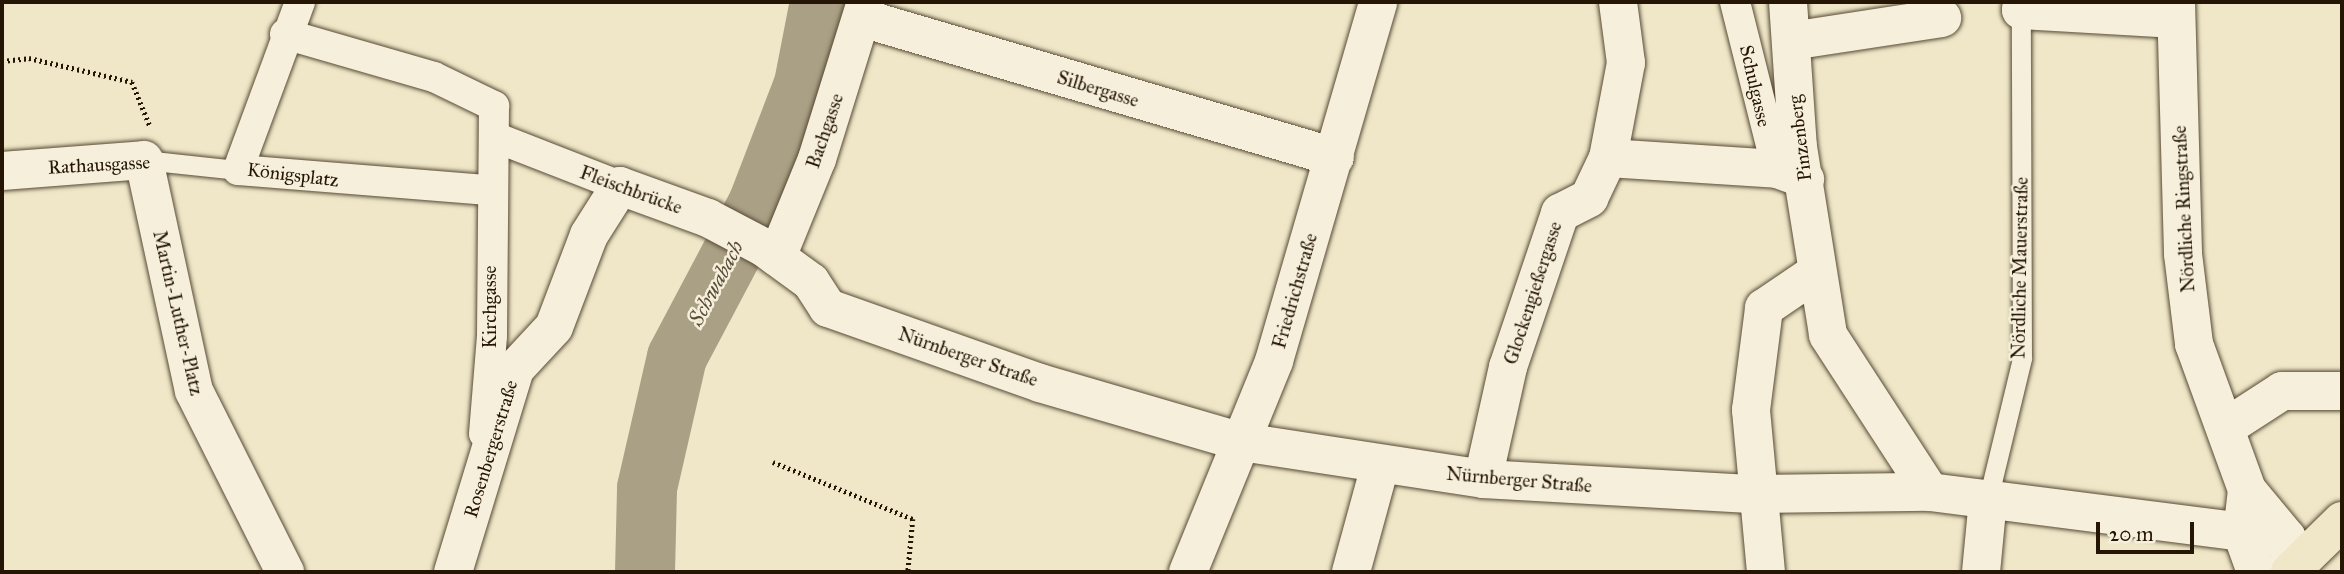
<!DOCTYPE html>
<html>
<head>
<meta charset="utf-8">
<style>
  body { margin:0 }
  #map { position:relative; width:2344px; height:574px; overflow:hidden; background:#efe7c8; font-family:"IM FELL Great Primer",serif }
  div>[style] { position:absolute }
  .river>* { height:60px; margin:-30px; padding:0 30px; transform-origin:30px; border-radius:30px; background:#aaa085 }
  .path>* { height:4.5px; margin-top:-2.25px; transform-origin:0; background:repeating-linear-gradient(90deg,#251504 0 2px,transparent 0 5.5px) }
  .roads { filter:drop-shadow(0 0 2px #584a35) drop-shadow(0 0 2px #584a35) }
  .service>* { height:19px; margin:-9.5px; padding:0 9.5px; transform-origin:9.5px; border-radius:9.5px; background:#f5efdb }
  .pedestrian>* { height:30px; margin:-15px; padding:0 15px; transform-origin:15px; border-radius:15px; background:#f5efdb }
  .minor>* { height:38px; margin:-19px; padding:0 19px; transform-origin:19px; border-radius:19px; background:#f5efdb }
  .secondary>* { height:38px; margin:-19px; padding:0 19px; transform-origin:19px; border-radius:19px; background:#f5efdb }
  .primary>* { height:38px; margin:-19px; padding:0 19px; transform-origin:19px; border-radius:19px; background:#efe7c8 }
  span { translate:-50% -50%; white-space:nowrap; text-align:center; line-height:1.15; -webkit-text-stroke:5px #f5efdb; paint-order:stroke }
  .street-label { font-size:19px; color:#251504 }
  .water-label { font-size:21px; color:#5a4d38; font-style:italic }
  .frame { position:absolute; inset:0; border:4px solid #251504; pointer-events:none }
  .scale { position:absolute; left:2096px; top:522px; width:98px; height:32px; box-sizing:border-box; border:4px solid #251504; border-top:0; padding-left:9px; font-size:21px; line-height:24px; white-space:nowrap; color:#251504; -webkit-text-stroke:5px #f5efdb; paint-order:stroke }
</style>
</head>
<body>
<div id="map">
  <div class="river">
    <div style="left:645px;top:572px;width:84px;rotate:-88.6deg"></div>
    <div style="left:647px;top:488px;width:134px;rotate:-77.1deg"></div>
    <div style="left:677px;top:357px;width:173px;rotate:-62.1deg"></div>
    <div style="left:758px;top:204px;width:129px;rotate:-69deg"></div>
    <div style="left:804px;top:84px;width:84px;rotate:-79deg"></div>
  </div>
  <div class="path">
    <div style="left:2px;top:61px;width:27px;rotate:-6deg"></div>
    <div style="left:29px;top:58px;width:106px;rotate:13.1deg"></div>
    <div style="left:132px;top:82px;width:48px;rotate:67.8deg"></div>
    <div style="left:773px;top:462px;width:151px;rotate:22.2deg"></div>
    <div style="left:913px;top:519px;width:53px;rotate:95.4deg"></div>
  </div>
  <div class="roads">
    <div class="service">
      <div style="left:144px;top:160px;width:95px;rotate:6.1deg"></div>
      <div style="left:1988px;top:499px;width:145px;rotate:-76.4deg"></div>
      <div style="left:2022px;top:358px;width:348px;rotate:-90.2deg"></div>
    </div>
    <div class="pedestrian">
      <div style="left:300px;top:2px;width:179px;rotate:110.3deg"></div>
      <div style="left:238px;top:170px;width:252px;rotate:4.6deg"></div>
      <div style="left:1735px;top:2px;width:172px;rotate:75.9deg"></div>
      <div style="left:285px;top:34px;width:155px;rotate:16.1deg"></div>
      <div style="left:434px;top:77px;width:67px;rotate:25.8deg"></div>
      <div style="left:494px;top:106px;width:230px;rotate:90.5deg"></div>
      <div style="left:492px;top:336px;width:98px;rotate:94.7deg"></div>
      <div style="left:497px;top:138px;width:132px;rotate:21.3deg"></div>
    </div>
    <div class="minor">
      <div style="left:1788px;top:2px;width:145px;rotate:86.1deg"></div>
      <div style="left:1798px;top:147px;width:190px;rotate:80.9deg"></div>
      <div style="left:1828px;top:335px;width:187px;rotate:57deg"></div>
      <div style="left:2022px;top:2px;width:8px;rotate:97deg"></div>
      <div style="left:2021px;top:10px;width:155px;rotate:3.3deg"></div>
      <div style="left:862px;top:18px;width:493px;rotate:16.4deg"></div>
      <div style="left:1791px;top:41px;width:153px;rotate:-8.7deg"></div>
      <div style="left:1608px;top:158px;width:169px;rotate:3.7deg"></div>
      <div style="left:1777px;top:169px;width:30px;rotate:20deg"></div>
      <div style="left:2px;top:171px;width:142px;rotate:-4.4deg"></div>
      <div style="left:144px;top:160px;width:236px;rotate:77.8deg"></div>
      <div style="left:194px;top:391px;width:203px;rotate:63.3deg"></div>
      <div style="left:777px;top:257px;width:106px;rotate:-67.8deg"></div>
      <div style="left:817px;top:159px;width:164px;rotate:-72.7deg"></div>
      <div style="left:2228px;top:426px;width:64px;rotate:-32.9deg"></div>
      <div style="left:2282px;top:391px;width:60px"></div>
      <div style="left:1483px;top:479px;width:115px;rotate:-77.4deg"></div>
      <div style="left:1508px;top:367px;width:163px;rotate:-71.3deg"></div>
      <div style="left:1560px;top:213px;width:33px;rotate:-27deg"></div>
      <div style="left:1589px;top:198px;width:44px;rotate:-64.6deg"></div>
      <div style="left:1608px;top:158px;width:97px;rotate:-79.3deg"></div>
      <div style="left:1626px;top:63px;width:62px;rotate:-97.5deg"></div>
      <div style="left:453px;top:572px;width:212px;rotate:-73deg"></div>
      <div style="left:515px;top:369px;width:57px;rotate:-47.1deg"></div>
      <div style="left:554px;top:327px;width:98px;rotate:-69.2deg"></div>
      <div style="left:589px;top:235px;width:58px;rotate:-57.7deg"></div>
      <div style="left:620px;top:186px;width:94px;rotate:20deg"></div>
      <div style="left:708px;top:218px;width:62px;rotate:27.8deg"></div>
      <div style="left:763px;top:247px;width:59px;rotate:36.1deg"></div>
      <div style="left:811px;top:282px;width:31px;rotate:57deg"></div>
      <div style="left:828px;top:308px;width:225px;rotate:19.5deg"></div>
      <div style="left:1040px;top:383px;width:210px;rotate:16.3deg"></div>
      <div style="left:1242px;top:442px;width:244px;rotate:8.7deg"></div>
      <div style="left:1483px;top:479px;width:272px;rotate:3.2deg"></div>
      <div style="left:1755px;top:494px;width:175px;rotate:-0.7deg"></div>
      <div style="left:1930px;top:492px;width:348px;rotate:7.3deg"></div>
      <div style="left:1188px;top:572px;width:228px;rotate:-67.8deg"></div>
      <div style="left:1274px;top:361px;width:374px;rotate:-73.8deg"></div>
      <div style="left:1351px;top:572px;width:110px;rotate:-74.7deg"></div>
      <div style="left:1766px;top:572px;width:163px;rotate:-95.3deg"></div>
      <div style="left:1751px;top:410px;width:103px;rotate:-82.7deg"></div>
      <div style="left:1764px;top:308px;width:60px;rotate:-34.2deg"></div>
      <div style="left:1981px;top:572px;width:73px;rotate:-84.5deg"></div>
    </div>
    <div class="secondary">
      <div style="left:2176px;top:2px;width:252px;rotate:88.4deg"></div>
      <div style="left:2183px;top:254px;width:91px;rotate:83deg"></div>
      <div style="left:2194px;top:344px;width:155px;rotate:70deg"></div>
      <div style="left:2247px;top:490px;width:43px;rotate:96.6deg"></div>
      <div style="left:2242px;top:533px;width:41px;rotate:70.3deg"></div>
      <div style="left:2247px;top:490px;width:62px;rotate:50.2deg"></div>
      <div style="left:2287px;top:538px;width:34px;rotate:83deg"></div>
    </div>
    <div class="primary">
      <div style="left:2290px;top:572px;width:73px;rotate:-44.4deg"></div>
    </div>
  </div>
  <div class="street-label">
    <span style="left:1755px;top:86px;rotate:77deg">Schulgasse</span>
    <span style="left:1098px;top:89px;rotate:17deg">Silbergasse</span>
    <span style="left:825px;top:131px;rotate:-71deg">Bachgasse</span>
    <span style="left:1800px;top:138px;rotate:-97deg">Pinzenberg</span>
    <span style="left:99px;top:165px;rotate:-3deg">Rathausgasse</span>
    <span style="left:293px;top:175px;rotate:7deg">Königsplatz</span>
    <span style="left:631px;top:190px;rotate:20deg">Fleischbrücke</span>
    <span style="left:2184px;top:209px;rotate:-93deg">Nördliche Ringstraße</span>
    <span style="left:2020px;top:268px;rotate:-89deg">Nördliche Mauerstraße</span>
    <span style="left:1295px;top:291px;rotate:-74deg">Friedrichstraße</span>
    <span style="left:1533px;top:293px;rotate:-72deg">Glockengießergasse</span>
    <span style="left:490px;top:307px;rotate:-90deg">Kirchgasse</span>
    <span style="left:178px;top:313px;rotate:77deg">Martin-Luther-Platz</span>
    <span style="left:968px;top:357px;rotate:19deg">Nürnberger Straße</span>
    <span style="left:491px;top:449px;rotate:-73deg">Rosenbergerstraße</span>
    <span style="left:1519px;top:480px;rotate:5deg">Nürnberger Straße</span>
  </div>
  <div class="water-label">
    <span style="left:716px;top:283px;rotate:-62deg">Schwabach</span>
  </div>
  <div class="frame"></div>
  <div class="scale">20 m</div>
</div>
</body>
</html>
